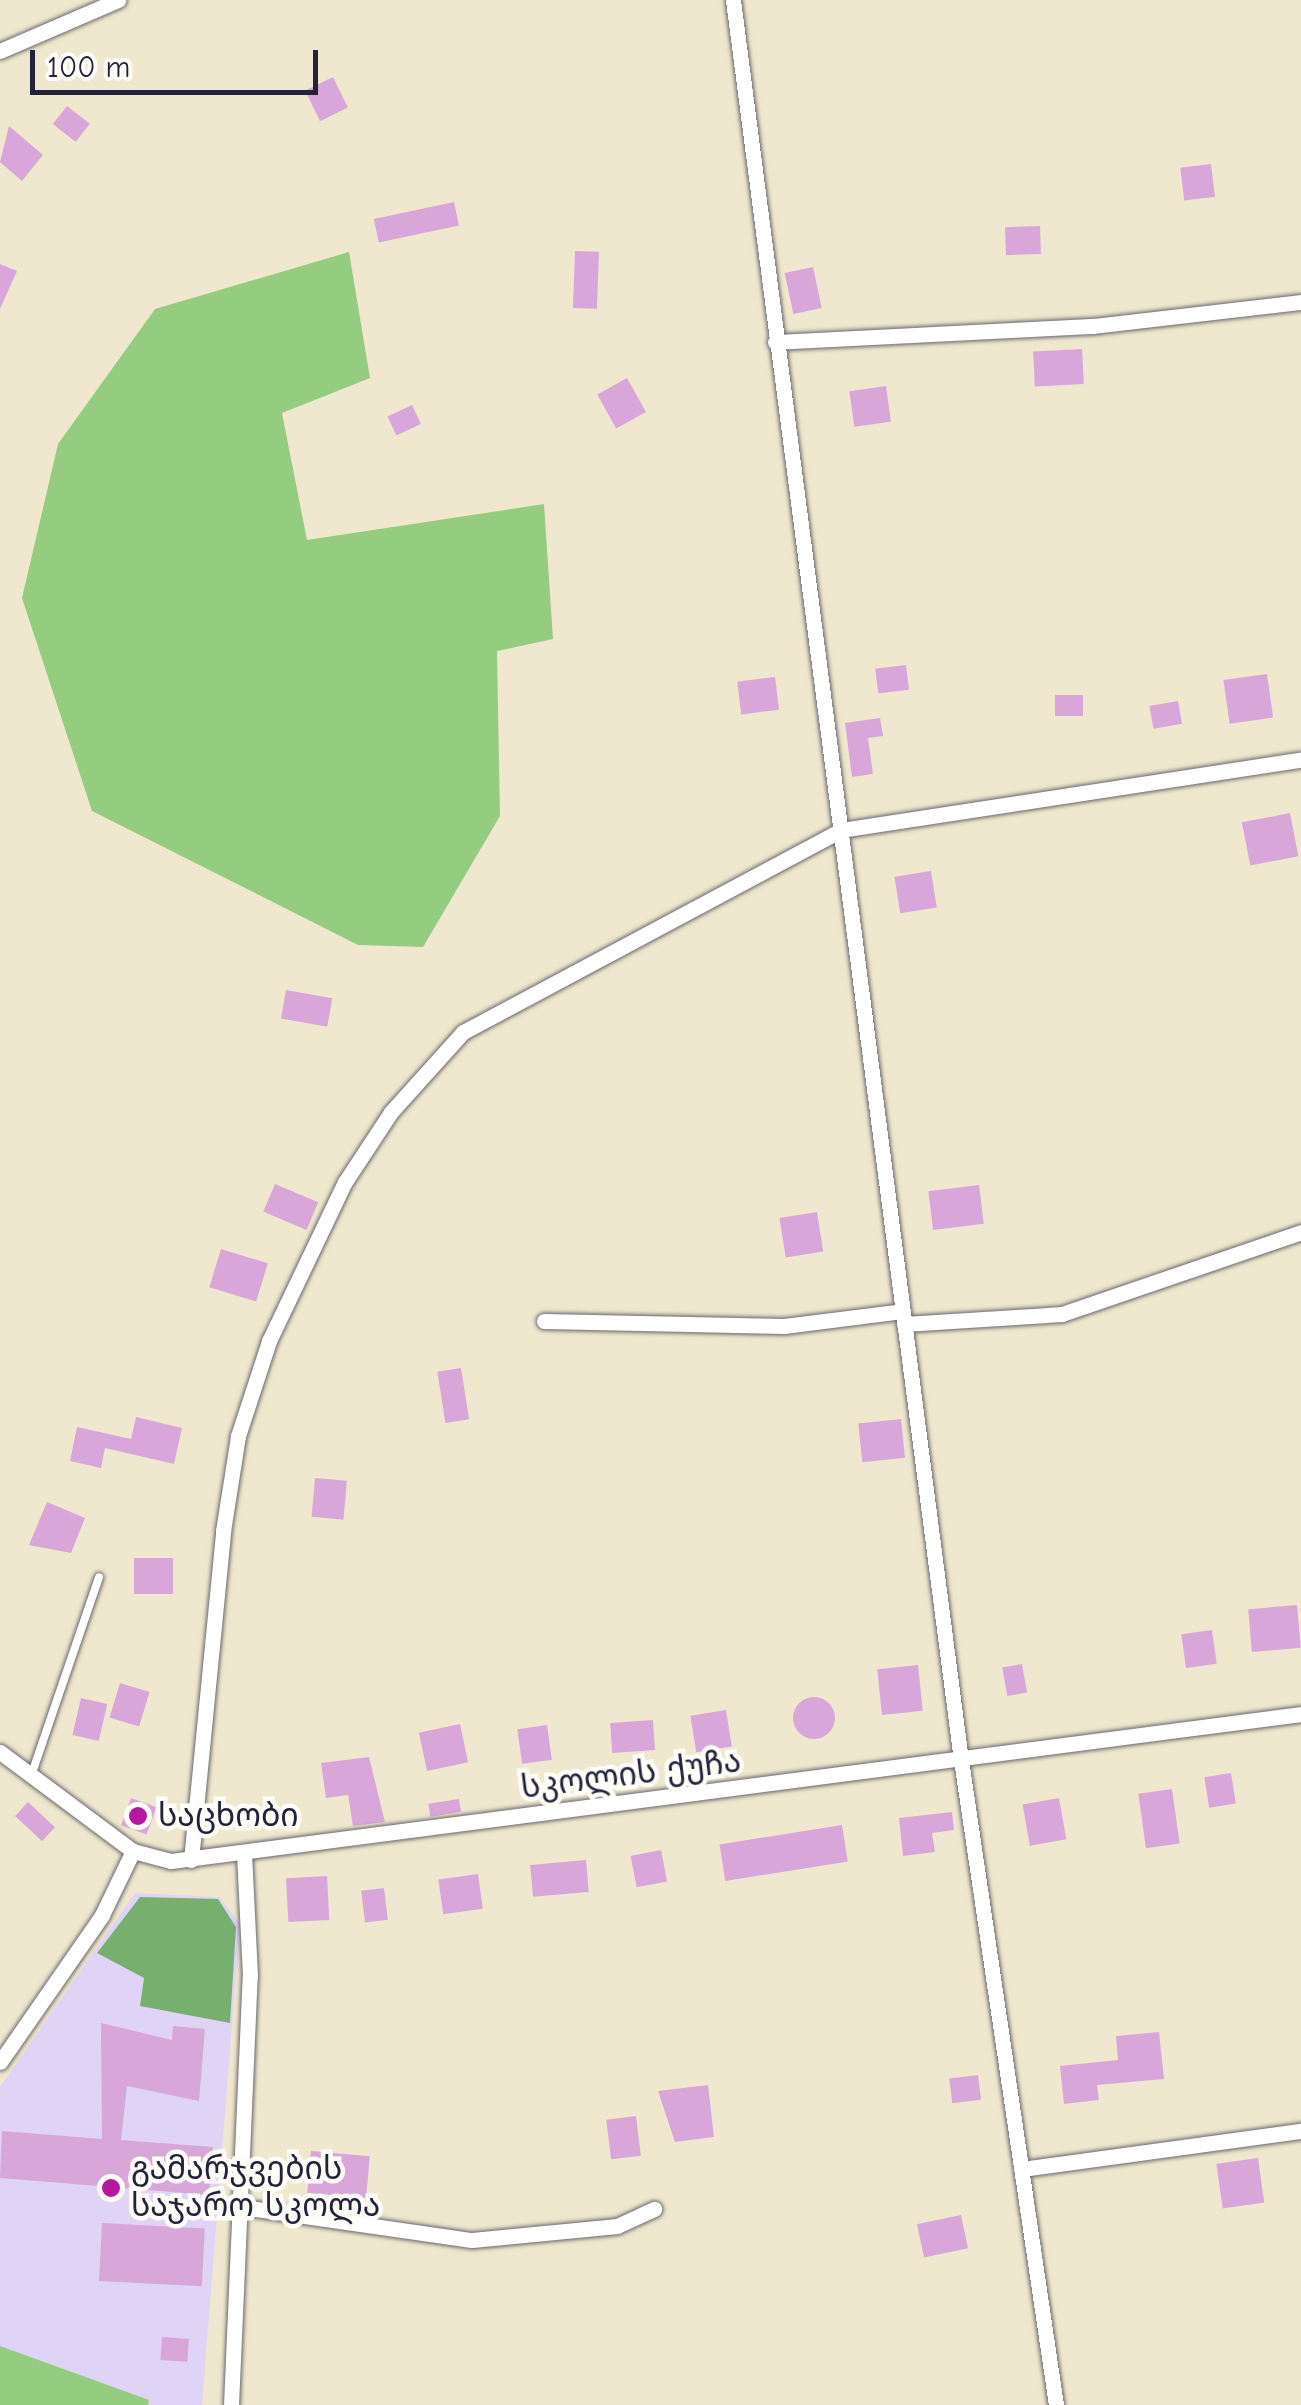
<!DOCTYPE html>
<html>
<head>
<meta charset="utf-8">
<style>
  body { margin:0 }
  #map { position:relative; width:1301px; height:2405px; overflow:hidden; background:#f0e8ce; font-family:"Comic Neue","Noto Sans Georgian",sans-serif }
  div>[style] { position:absolute }
  .built>* { inset:0; background:#dfd4f5 }
  .green>* { inset:0; background:#94cc80 }
  .forest>* { inset:0; background:#77b06e }
  .building>* { inset:0; background:#d9a6da; transform-origin:0 0 }
  .round { border-radius:50% }
  .roads { filter:drop-shadow(0 0 2px #6a676e) drop-shadow(0 0 2px #6a676e) }
  .service>* { height:8px; margin:-4px; padding:0 4px; transform-origin:4px; border-radius:4px; background:#fff }
  .minor>* { height:15px; margin:-7.5px; padding:0 7.5px; transform-origin:7.5px; border-radius:7.5px; background:#fff }
  .dots>* { width:28px; height:28px; translate:-50% -50%; box-sizing:border-box; border:5px solid #fdfcf7; border-radius:50% }
  span { translate:-50% -50%; white-space:nowrap; text-align:center; line-height:1.15; -webkit-text-stroke:9px #fdfcf7; paint-order:stroke }
  .street-label { font-size:32px; color:#22223b }
  .poi-label { font-size:32px; color:#22223b }
  .left { translate:0 -50%; text-align:left }
  .scale { position:absolute; left:30px; top:50px; width:288px; height:45px; box-sizing:border-box; border:5px solid #22223b; border-top:0; padding-left:12px; font-size:30px; line-height:35px; white-space:nowrap; color:#22223b; -webkit-text-stroke:8px #fdfcf7; paint-order:stroke }
</style>
</head>
<body>
<div id="map">
  <div class="built">
    <div style="clip-path:polygon(135px 1893px,219px 1897px,240px 1924px,202px 2405px,0 2405px,0 2087px)"></div>
  </div>
  <div class="green">
    <div style="clip-path:polygon(349px 252px,370px 378px,282px 413px,307px 540px,544px 504px,553px 639px,497px 651px,500px 816px,423px 947px,358px 945px,92px 811px,22px 598px,58px 444px,155px 309px)"></div>
    <div style="clip-path:polygon(0 2346px,149px 2400px,148px 2405px,0 2405px)"></div>
  </div>
  <div class="forest">
    <div style="clip-path:polygon(140px 1897px,218px 1899px,236px 1927px,230px 2023px,140px 2006px,144px 1978px,97px 1953px)"></div>
  </div>
  <div class="building">
    <div style="left:333px;top:77px;width:34px;height:31px;rotate:64deg"></div>
    <div style="left:67px;top:106px;width:29px;height:23px;rotate:38deg"></div>
    <div style="clip-path:polygon(9px 126px,43px 155px,22px 181px,0 162px)"></div>
    <div style="left:1211px;top:164px;width:33px;height:31px;rotate:83deg"></div>
    <div style="left:454px;top:202px;width:24px;height:82px;rotate:78deg"></div>
    <div style="left:1040px;top:226px;width:28px;height:35px;rotate:88deg"></div>
    <div style="left:575px;top:251px;width:24px;height:57px;rotate:2deg"></div>
    <div style="clip-path:polygon(0 264px,17px 271px,0 309px)"></div>
    <div style="left:813px;top:267px;width:42px;height:29px;rotate:78deg"></div>
    <div style="left:1082px;top:349px;width:35px;height:49px;rotate:87deg"></div>
    <div style="left:627px;top:378px;width:39px;height:34px;rotate:61deg"></div>
    <div style="left:886px;top:386px;width:36px;height:37px;rotate:82deg"></div>
    <div style="left:412px;top:405px;width:21px;height:27px;rotate:65deg"></div>
    <div style="left:906px;top:665px;width:25px;height:31px;rotate:83deg"></div>
    <div style="left:1267px;top:674px;width:44px;height:44px;rotate:82deg"></div>
    <div style="left:775px;top:677px;width:33px;height:38px;rotate:83deg"></div>
    <div style="left:1055px;top:695px;width:28px;height:21px"></div>
    <div style="left:1178px;top:701px;width:23px;height:29px;rotate:80deg"></div>
    <div style="clip-path:polygon(880px 718px,883px 736px,868px 738px,873px 774px,852px 777px,845px 723px)"></div>
    <div style="left:1290px;top:813px;width:44px;height:49px;rotate:79deg"></div>
    <div style="left:931px;top:871px;width:37px;height:37px;rotate:81deg"></div>
    <div style="left:286px;top:990px;width:47px;height:29px;rotate:10deg"></div>
    <div style="left:275px;top:1184px;width:47px;height:30px;rotate:23deg"></div>
    <div style="left:979px;top:1185px;width:39px;height:51px;rotate:83deg"></div>
    <div style="left:817px;top:1212px;width:40px;height:38px;rotate:81deg"></div>
    <div style="left:221px;top:1249px;width:49px;height:40px;rotate:17deg"></div>
    <div style="left:461px;top:1368px;width:52px;height:24px;rotate:81deg"></div>
    <div style="clip-path:polygon(136px 1417px,182px 1428px,174px 1464px,105px 1448px,101px 1468px,70px 1461px,77px 1427px,131px 1439px)"></div>
    <div style="left:901px;top:1419px;width:39px;height:43px;rotate:84deg"></div>
    <div style="left:315px;top:1478px;width:32px;height:39px;rotate:5deg"></div>
    <div style="clip-path:polygon(47px 1502px,85px 1518px,71px 1553px,29px 1545px)"></div>
    <div style="left:134px;top:1558px;width:39px;height:36px"></div>
    <div style="left:1297px;top:1605px;width:43px;height:49px;rotate:85deg"></div>
    <div style="left:1212px;top:1630px;width:34px;height:31px;rotate:82deg"></div>
    <div style="left:1022px;top:1664px;width:29px;height:20px;rotate:80deg"></div>
    <div style="left:918px;top:1665px;width:46px;height:41px;rotate:84deg"></div>
    <div style="left:120px;top:1683px;width:31px;height:36px;rotate:17deg"></div>
    <div class="round" style="left:793px;top:1697px;width:42px;height:42px"></div>
    <div style="left:81px;top:1698px;width:27px;height:38px;rotate:13deg"></div>
    <div style="left:726px;top:1710px;width:37px;height:36px;rotate:81deg"></div>
    <div style="left:653px;top:1720px;width:30px;height:43px;rotate:86deg"></div>
    <div style="left:460px;top:1724px;width:39px;height:42px;rotate:78deg"></div>
    <div style="left:547px;top:1725px;width:35px;height:30px;rotate:82deg"></div>
    <div style="clip-path:polygon(369px 1757px,385px 1822px,353px 1826px,348px 1795px,326px 1798px,321px 1763px)"></div>
    <div style="left:1231px;top:1773px;width:31px;height:27px;rotate:81deg"></div>
    <div style="left:1172px;top:1789px;width:55px;height:34px;rotate:82deg"></div>
    <div style="left:131px;top:1798px;width:27px;height:29px;rotate:20deg"></div>
    <div style="left:1059px;top:1798px;width:42px;height:37px;rotate:80deg"></div>
    <div style="left:459px;top:1799px;width:13px;height:31px;rotate:81deg"></div>
    <div style="left:28px;top:1802px;width:37px;height:19px;rotate:43deg"></div>
    <div style="clip-path:polygon(952px 1812px,954px 1830px,932px 1833px,935px 1852px,903px 1856px,899px 1818px)"></div>
    <div style="left:842px;top:1825px;width:37px;height:124px;rotate:81deg"></div>
    <div style="left:661px;top:1850px;width:32px;height:31px;rotate:79deg"></div>
    <div style="left:586px;top:1860px;width:32px;height:56px;rotate:85deg"></div>
    <div style="left:478px;top:1874px;width:35px;height:40px;rotate:82deg"></div>
    <div style="left:327px;top:1876px;width:44px;height:41px;rotate:87deg"></div>
    <div style="left:384px;top:1888px;width:32px;height:23px;rotate:83deg"></div>
    <div style="clip-path:polygon(101px 2023px,172px 2040px,173px 2026px,205px 2029px,199px 2101px,127px 2086px,121px 2140px,213px 2147px,209px 2195px,0 2178px,2px 2131px,102px 2139px)"></div>
    <div style="clip-path:polygon(1159px 2032px,1164px 2079px,1097px 2085px,1099px 2100px,1064px 2104px,1060px 2066px,1118px 2060px,1116px 2036px)"></div>
    <div style="left:978px;top:2075px;width:25px;height:29px;rotate:83deg"></div>
    <div style="clip-path:polygon(708px 2085px,714px 2137px,675px 2142px,658px 2091px)"></div>
    <div style="left:636px;top:2116px;width:40px;height:30px;rotate:83deg"></div>
    <div style="left:311px;top:2151px;width:59px;height:42px;rotate:5deg"></div>
    <div style="left:1258px;top:2158px;width:45px;height:42px;rotate:82deg"></div>
    <div style="left:961px;top:2215px;width:34px;height:45px;rotate:78deg"></div>
    <div style="left:102px;top:2223px;width:103px;height:58px;rotate:3deg"></div>
    <div style="left:162px;top:2337px;width:27px;height:23px;rotate:4deg"></div>
  </div>
  <div class="roads">
    <div class="service">
      <div style="left:31px;top:1776px;width:210px;rotate:-71.1deg"></div>
    </div>
    <div class="minor">
      <div style="left:733px;top:0;width:1775px;rotate:82.62deg"></div>
      <div style="left:961px;top:1760px;width:652px;rotate:81.62deg"></div>
      <div style="left:0;top:51px;width:129px;rotate:-23.4deg"></div>
      <div style="left:775px;top:342px;width:318px;rotate:-2.9deg"></div>
      <div style="left:1093px;top:326px;width:209px;rotate:-6.6deg"></div>
      <div style="left:544px;top:1321px;width:240px;rotate:1.2deg"></div>
      <div style="left:784px;top:1326px;width:119px;rotate:-7.2deg"></div>
      <div style="left:904px;top:1324px;width:158px;rotate:-3.6deg"></div>
      <div style="left:1062px;top:1314px;width:253px;rotate:-18.9deg"></div>
      <div style="left:0;top:1752px;width:166px;rotate:36.7deg"></div>
      <div style="left:133px;top:1851px;width:39px;rotate:15deg"></div>
      <div style="left:171px;top:1861px;width:1140px;rotate:-7.41deg"></div>
      <div style="left:191px;top:1860px;width:331px;rotate:-84.4deg"></div>
      <div style="left:223px;top:1531px;width:96px;rotate:-81deg"></div>
      <div style="left:238px;top:1436px;width:100px;rotate:-71.9deg"></div>
      <div style="left:269px;top:1341px;width:176px;rotate:-64.5deg"></div>
      <div style="left:345px;top:1182px;width:84px;rotate:-56.7deg"></div>
      <div style="left:391px;top:1112px;width:108px;rotate:-48deg"></div>
      <div style="left:463px;top:1032px;width:429px;rotate:-28.1deg"></div>
      <div style="left:841px;top:830px;width:465px;rotate:-8.7deg"></div>
      <div style="left:0;top:2062px;width:179px;rotate:-55.2deg"></div>
      <div style="left:102px;top:1915px;width:71px;rotate:-64.2deg"></div>
      <div style="left:1022px;top:2169px;width:282px;rotate:-7.8deg"></div>
      <div style="left:242px;top:2207px;width:232px;rotate:8.2deg"></div>
      <div style="left:472px;top:2240px;width:146px;rotate:-5.5deg"></div>
      <div style="left:617px;top:2226px;width:41px;rotate:-24.7deg"></div>
      <div style="left:231px;top:2405px;width:429px;rotate:-87.5deg"></div>
      <div style="left:250px;top:1976px;width:124px;rotate:-92.8deg"></div>
    </div>
  </div>
  <div class="dots">
    <div style="left:138px;top:1816px;background:#b5179e"></div>
    <div style="left:111px;top:2188px;background:#b5179e"></div>
  </div>
  <div class="street-label">
    <span style="left:631px;top:1775px;rotate:-7deg">სკოლის ქუჩა</span>
  </div>
  <div class="poi-label">
    <span class="left" style="left:158px;top:1816px">საცხობი</span>
    <span class="left" style="left:131px;top:2188px">გამარჯვების<br>საჯარო სკოლა</span>
  </div>
  <div class="scale">100 m</div>
</div>
</body>
</html>
